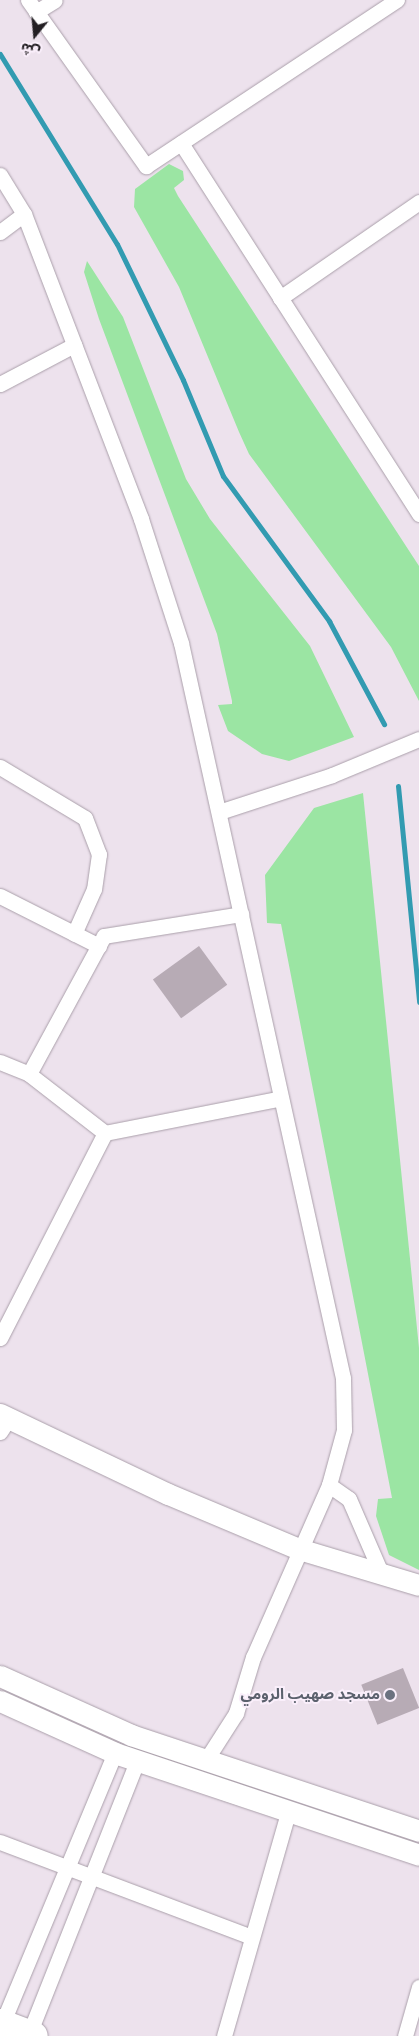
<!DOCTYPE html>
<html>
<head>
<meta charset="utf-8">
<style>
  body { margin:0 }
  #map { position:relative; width:419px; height:2036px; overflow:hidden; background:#ede2ed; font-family:Figtree,"Noto Sans Arabic",sans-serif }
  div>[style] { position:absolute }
  .green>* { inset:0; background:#9be5a3 }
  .stream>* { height:5px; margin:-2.5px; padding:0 2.5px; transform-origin:2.5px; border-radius:2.5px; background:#329bb1 }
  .building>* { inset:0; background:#b7abb5; transform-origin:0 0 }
  .roads { filter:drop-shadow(0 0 1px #aa9faa) drop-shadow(0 0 1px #aa9faa) }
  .street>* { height:15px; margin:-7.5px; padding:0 7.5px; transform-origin:7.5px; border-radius:7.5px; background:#fff }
  .secondary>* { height:21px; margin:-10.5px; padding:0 10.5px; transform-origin:10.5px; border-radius:10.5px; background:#fff }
  .highway>* { height:28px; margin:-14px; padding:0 14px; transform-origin:14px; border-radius:14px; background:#fff }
  .dots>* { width:14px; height:14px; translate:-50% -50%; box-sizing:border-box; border:2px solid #faeffb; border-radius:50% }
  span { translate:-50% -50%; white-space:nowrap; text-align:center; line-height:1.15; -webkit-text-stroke:4px #faeffb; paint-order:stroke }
  .worship-label { font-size:15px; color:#5b616d; font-weight:700 }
  .right { translate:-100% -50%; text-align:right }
  .north { position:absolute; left:10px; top:10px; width:50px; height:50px; -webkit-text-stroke:4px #faeffb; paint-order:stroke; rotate:197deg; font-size:14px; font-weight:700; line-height:20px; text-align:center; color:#231f23 }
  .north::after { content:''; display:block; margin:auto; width:18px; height:22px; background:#231f23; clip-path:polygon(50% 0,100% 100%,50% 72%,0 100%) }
</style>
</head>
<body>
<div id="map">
  <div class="green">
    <div style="clip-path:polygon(169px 164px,183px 171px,184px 180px,174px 188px,178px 196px,419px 566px,419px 701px,391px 647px,249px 454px,239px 432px,179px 287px,134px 207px,135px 189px)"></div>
    <div style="clip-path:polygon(87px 261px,123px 317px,186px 479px,210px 519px,310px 646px,354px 737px,289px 761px,262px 754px,228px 731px,218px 705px,232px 704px,232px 701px,217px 634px,99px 319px,84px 272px)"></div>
    <div style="clip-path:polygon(363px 793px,419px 1348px,419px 1570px,389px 1555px,376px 1516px,378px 1499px,392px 1498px,281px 924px,267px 923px,265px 875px,314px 808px)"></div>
  </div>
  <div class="stream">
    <div style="left:0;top:54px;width:223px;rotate:58.4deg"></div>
    <div style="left:117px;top:244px;width:151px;rotate:64.1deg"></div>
    <div style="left:183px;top:380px;width:104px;rotate:67.4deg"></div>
    <div style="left:223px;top:476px;width:180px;rotate:53.8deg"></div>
    <div style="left:329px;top:621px;width:117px;rotate:61.9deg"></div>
    <div style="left:398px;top:786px;width:217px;rotate:84.4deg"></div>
  </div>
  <div class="building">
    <div style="left:199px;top:946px;width:48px;height:57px;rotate:54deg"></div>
    <div style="left:403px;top:1668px;width:43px;height:45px;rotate:68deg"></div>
  </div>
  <div class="roads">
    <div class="street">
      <div style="left:28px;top:0;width:204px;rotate:54.6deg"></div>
      <div style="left:146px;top:166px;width:301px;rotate:-33.5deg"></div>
      <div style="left:36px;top:12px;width:22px;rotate:-32deg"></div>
      <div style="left:181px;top:143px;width:441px;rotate:57.3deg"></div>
      <div style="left:0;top:175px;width:46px;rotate:58.4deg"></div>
      <div style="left:24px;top:214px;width:327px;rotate:69deg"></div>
      <div style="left:141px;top:519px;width:130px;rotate:72.1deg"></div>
      <div style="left:181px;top:643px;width:753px;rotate:77.57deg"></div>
      <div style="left:343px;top:1378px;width:52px;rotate:88.9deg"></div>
      <div style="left:344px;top:1430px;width:57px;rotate:105.3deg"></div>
      <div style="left:329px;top:1485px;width:188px;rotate:113.8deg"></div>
      <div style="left:253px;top:1657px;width:59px;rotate:106.9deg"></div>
      <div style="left:236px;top:1713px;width:56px;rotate:122.6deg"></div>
      <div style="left:0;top:232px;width:30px;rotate:-37deg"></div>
      <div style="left:280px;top:298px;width:169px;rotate:-34.6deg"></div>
      <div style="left:0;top:384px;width:84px;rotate:-27.8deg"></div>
      <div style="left:0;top:767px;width:99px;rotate:31deg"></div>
      <div style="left:85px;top:818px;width:39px;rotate:69deg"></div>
      <div style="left:99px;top:854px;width:35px;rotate:98deg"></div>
      <div style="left:94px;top:889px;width:49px;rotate:114deg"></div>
      <div style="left:219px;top:812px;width:119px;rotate:-18.1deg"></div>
      <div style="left:332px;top:775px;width:94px;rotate:-22.5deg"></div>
      <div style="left:0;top:896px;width:111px;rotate:26.8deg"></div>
      <div style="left:0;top:1062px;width:31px;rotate:22deg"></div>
      <div style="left:105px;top:1133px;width:96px;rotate:-142.2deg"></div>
      <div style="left:29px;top:1074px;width:157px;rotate:-61.5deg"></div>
      <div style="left:104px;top:936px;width:139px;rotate:-9.1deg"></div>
      <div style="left:0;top:1338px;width:230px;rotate:-62.9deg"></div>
      <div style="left:105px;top:1133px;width:179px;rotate:-11.2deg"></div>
      <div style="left:0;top:1432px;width:17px;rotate:-57deg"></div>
      <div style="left:329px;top:1485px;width:24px;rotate:35deg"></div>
      <div style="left:349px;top:1499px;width:81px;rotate:66.6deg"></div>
      <div style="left:0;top:1842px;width:269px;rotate:20.7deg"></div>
      <div style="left:2px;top:2024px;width:294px;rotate:-67.4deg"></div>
      <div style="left:29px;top:2034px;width:294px;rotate:-68.4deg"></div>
      <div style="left:224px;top:2036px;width:232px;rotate:-74deg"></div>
      <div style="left:405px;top:2036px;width:51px;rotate:-74.1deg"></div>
    </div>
    <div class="secondary">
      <div style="left:0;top:1414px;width:186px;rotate:25.5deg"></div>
      <div style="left:168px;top:1494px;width:142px;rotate:22.8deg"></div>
      <div style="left:299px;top:1549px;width:125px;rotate:16.7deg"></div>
      <div style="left:0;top:1676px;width:144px;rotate:24.2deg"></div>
      <div style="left:131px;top:1735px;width:304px;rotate:18.4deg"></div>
      <div style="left:0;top:1701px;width:126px;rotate:24.3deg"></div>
      <div style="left:115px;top:1753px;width:321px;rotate:18.5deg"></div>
    </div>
    <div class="highway">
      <div style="left:0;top:2023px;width:36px;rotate:21deg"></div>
    </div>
  </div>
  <div class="dots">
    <div style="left:390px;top:1695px;background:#6b7280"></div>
  </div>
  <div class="worship-label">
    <span class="right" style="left:380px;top:1695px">مسجد صهيب الرومي</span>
  </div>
  <div class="north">ش</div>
</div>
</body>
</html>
